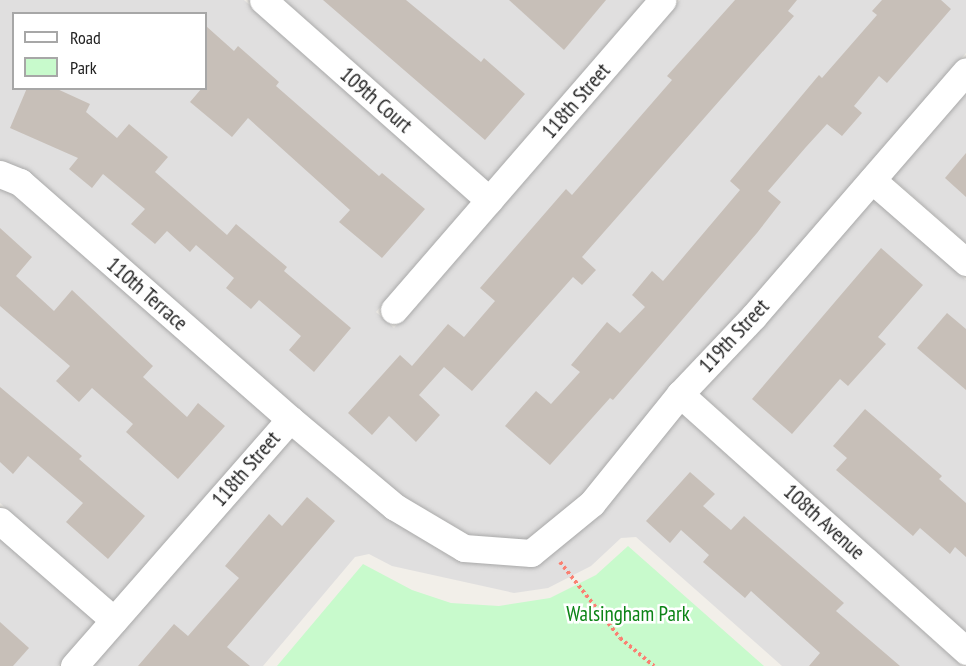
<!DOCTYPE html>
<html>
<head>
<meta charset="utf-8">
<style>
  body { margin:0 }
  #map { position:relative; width:966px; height:666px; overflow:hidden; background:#f2efe9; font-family:"PT Sans Narrow",sans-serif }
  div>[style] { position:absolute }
  .residential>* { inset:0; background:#e0dfdf }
  .park>* { inset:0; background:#c8facc }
  .building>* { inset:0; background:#c7bfb8 }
  .path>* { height:4px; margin-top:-2px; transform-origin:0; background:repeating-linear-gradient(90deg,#fa8072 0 3px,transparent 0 6px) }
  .roads { filter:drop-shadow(0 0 2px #a9a9a9) drop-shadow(0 0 2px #a9a9a9) }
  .street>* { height:27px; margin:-13.5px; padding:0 13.5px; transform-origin:13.5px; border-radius:13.5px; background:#fff }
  span { translate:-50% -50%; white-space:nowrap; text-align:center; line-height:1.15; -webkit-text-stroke:5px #fff; paint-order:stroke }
  .street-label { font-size:21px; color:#222 }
  .park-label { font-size:21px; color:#0c8416 }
  .legend { position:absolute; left:12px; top:12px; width:195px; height:78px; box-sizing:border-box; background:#fff; border:2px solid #a7a7a7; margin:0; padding:8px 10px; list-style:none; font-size:18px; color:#222 }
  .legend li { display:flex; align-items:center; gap:12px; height:30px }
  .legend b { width:30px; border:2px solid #a7a7a7 }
</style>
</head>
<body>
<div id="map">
  <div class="residential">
    <div style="clip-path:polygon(evenodd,0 0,244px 0,471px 202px,376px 312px,394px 328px,680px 0,966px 0,966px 53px,584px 494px,528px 540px,469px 535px,403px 496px,299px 409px,29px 172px,0 160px,0 0,14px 14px,206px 14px,206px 88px,14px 88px,14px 14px)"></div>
    <div style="clip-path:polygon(284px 0,647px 0,489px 182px)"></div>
    <div style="clip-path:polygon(966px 90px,966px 243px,891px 177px)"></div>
    <div style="clip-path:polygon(0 189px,13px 194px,272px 421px,114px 602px,0 503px)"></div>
    <div style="clip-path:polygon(873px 198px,966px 280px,966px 633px,699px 392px)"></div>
    <div style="clip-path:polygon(681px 413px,962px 666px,782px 666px,636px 537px,621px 538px,591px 566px,548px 588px,514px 593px,392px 566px,369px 554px,355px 557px,263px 666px,90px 666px,290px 437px,386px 517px,456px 560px,529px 566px)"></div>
    <div style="clip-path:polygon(0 539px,96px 622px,58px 666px,0 666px)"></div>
  </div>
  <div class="park">
    <div style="clip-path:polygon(628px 546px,764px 666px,277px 666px,363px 564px,412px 590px,451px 603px,499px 606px,550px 598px,596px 575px)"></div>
  </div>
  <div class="building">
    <div style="clip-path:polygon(323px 0,406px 0,481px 62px,484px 58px,525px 94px,485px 140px)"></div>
    <div style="clip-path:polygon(509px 0,606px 0,564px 50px)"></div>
    <div style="clip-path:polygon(735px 0,797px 0,788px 11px,794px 16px,582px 257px,596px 270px,582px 285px,573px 277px,472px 391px,444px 367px,419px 395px,440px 415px,416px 442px,389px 416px,372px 435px,348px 413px,400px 355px,412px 366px,448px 324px,464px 337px,495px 301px,480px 288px,566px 189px,572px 195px,672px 80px,667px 76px)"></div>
    <div style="clip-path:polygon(882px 0,941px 0,951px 9px,887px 83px,879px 76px,854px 106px,862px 113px,842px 136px,827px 124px,806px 147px,768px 191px,781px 202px,757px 233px,613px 400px,610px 398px,550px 465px,505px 426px,536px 391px,551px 404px,580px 372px,571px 365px,607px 322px,620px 333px,645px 307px,632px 295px,652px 271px,663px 281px,740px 190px,730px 181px,819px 75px,822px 78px,877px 15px,872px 11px)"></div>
    <div style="clip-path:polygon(206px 26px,234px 51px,238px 46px,279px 82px,276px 86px,379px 176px,382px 173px,425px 209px,382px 258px,339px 222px,350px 210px,248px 118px,232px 137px,190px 102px,202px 88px,206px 88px)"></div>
    <div style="clip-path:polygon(27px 88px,55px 88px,90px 104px,86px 112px,117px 138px,129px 124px,168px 157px,155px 172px,227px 235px,236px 224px,287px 267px,284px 271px,351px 328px,314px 372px,289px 350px,301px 336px,259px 300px,251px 309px,226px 288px,234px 278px,196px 245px,190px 252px,167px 231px,155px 244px,131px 224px,145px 209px,103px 174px,92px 188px,69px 169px,78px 158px,10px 128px)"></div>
    <div style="clip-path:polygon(966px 153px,966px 197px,945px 178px)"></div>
    <div style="clip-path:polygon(0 228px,32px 257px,16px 276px,54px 311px,72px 290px,153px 366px,143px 377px,187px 417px,198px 403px,225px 426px,178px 479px,126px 432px,133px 424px,92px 388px,79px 402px,56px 381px,70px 366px,0 306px)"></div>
    <div style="clip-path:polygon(881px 248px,923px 285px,878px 337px,886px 344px,848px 386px,840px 379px,792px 434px,752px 399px)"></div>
    <div style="clip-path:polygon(947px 313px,966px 329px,966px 390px,917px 348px)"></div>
    <div style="clip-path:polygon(0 387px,82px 456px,79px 459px,145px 516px,108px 559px,66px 522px,83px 503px,28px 456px,13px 474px,0 462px)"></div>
    <div style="clip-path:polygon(865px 409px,942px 476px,939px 479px,966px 503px,966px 557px,955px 547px,950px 554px,920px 528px,913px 536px,836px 470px,847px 458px,833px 446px)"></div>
    <div style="clip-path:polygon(690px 472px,715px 494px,703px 506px,731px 530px,744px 516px,844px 603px,836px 611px,900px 666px,809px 666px,820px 653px,751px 591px,745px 598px,703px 562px,709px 555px,681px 530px,670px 543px,646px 521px)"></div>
    <div style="clip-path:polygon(307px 497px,335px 521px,227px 647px,250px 666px,138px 666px,174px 624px,188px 636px,239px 578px,225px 566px,269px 514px,282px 526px)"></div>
    <div style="clip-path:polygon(0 622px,29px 648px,13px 666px,0 666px)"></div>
  </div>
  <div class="path">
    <div style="left:560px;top:562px;width:97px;rotate:51.7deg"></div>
    <div style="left:620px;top:638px;width:44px;rotate:39.5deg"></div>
  </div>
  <div class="roads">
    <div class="street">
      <div style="left:263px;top:0;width:302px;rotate:41.5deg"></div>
      <div style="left:0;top:174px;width:22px;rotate:22deg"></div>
      <div style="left:20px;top:182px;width:359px;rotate:41.3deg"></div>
      <div style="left:290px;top:419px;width:137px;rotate:40deg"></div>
      <div style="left:395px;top:507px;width:80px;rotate:30.7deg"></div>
      <div style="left:464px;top:548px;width:67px;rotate:4.3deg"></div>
      <div style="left:531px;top:553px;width:79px;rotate:-39.3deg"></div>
      <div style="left:592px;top:503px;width:140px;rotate:-51.1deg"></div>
      <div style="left:680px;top:394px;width:106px;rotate:-46.5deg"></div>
      <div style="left:753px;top:317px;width:325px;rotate:-49.1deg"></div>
      <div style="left:872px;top:180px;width:125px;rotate:41.1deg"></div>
      <div style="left:394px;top:310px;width:410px;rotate:-49.1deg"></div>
      <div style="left:680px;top:394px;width:385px;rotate:41.9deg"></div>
      <div style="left:0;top:521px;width:151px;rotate:41deg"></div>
      <div style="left:74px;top:666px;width:328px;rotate:-48.8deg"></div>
    </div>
  </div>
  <div class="street-label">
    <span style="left:376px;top:100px;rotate:41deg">109th Court</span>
    <span style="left:576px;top:101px;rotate:-49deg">118th Street</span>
    <span style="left:147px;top:294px;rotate:41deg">110th Terrace</span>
    <span style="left:734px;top:336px;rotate:-47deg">119th Street</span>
    <span style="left:246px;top:469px;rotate:-49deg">118th Street</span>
    <span style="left:824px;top:522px;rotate:42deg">108th Avenue</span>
  </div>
  <div class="park-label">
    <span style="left:628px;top:614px">Walsingham Park</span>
  </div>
  <ul class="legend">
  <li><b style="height:8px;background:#fff"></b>Road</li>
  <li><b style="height:16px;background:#c8facc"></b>Park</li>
  </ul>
</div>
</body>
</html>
